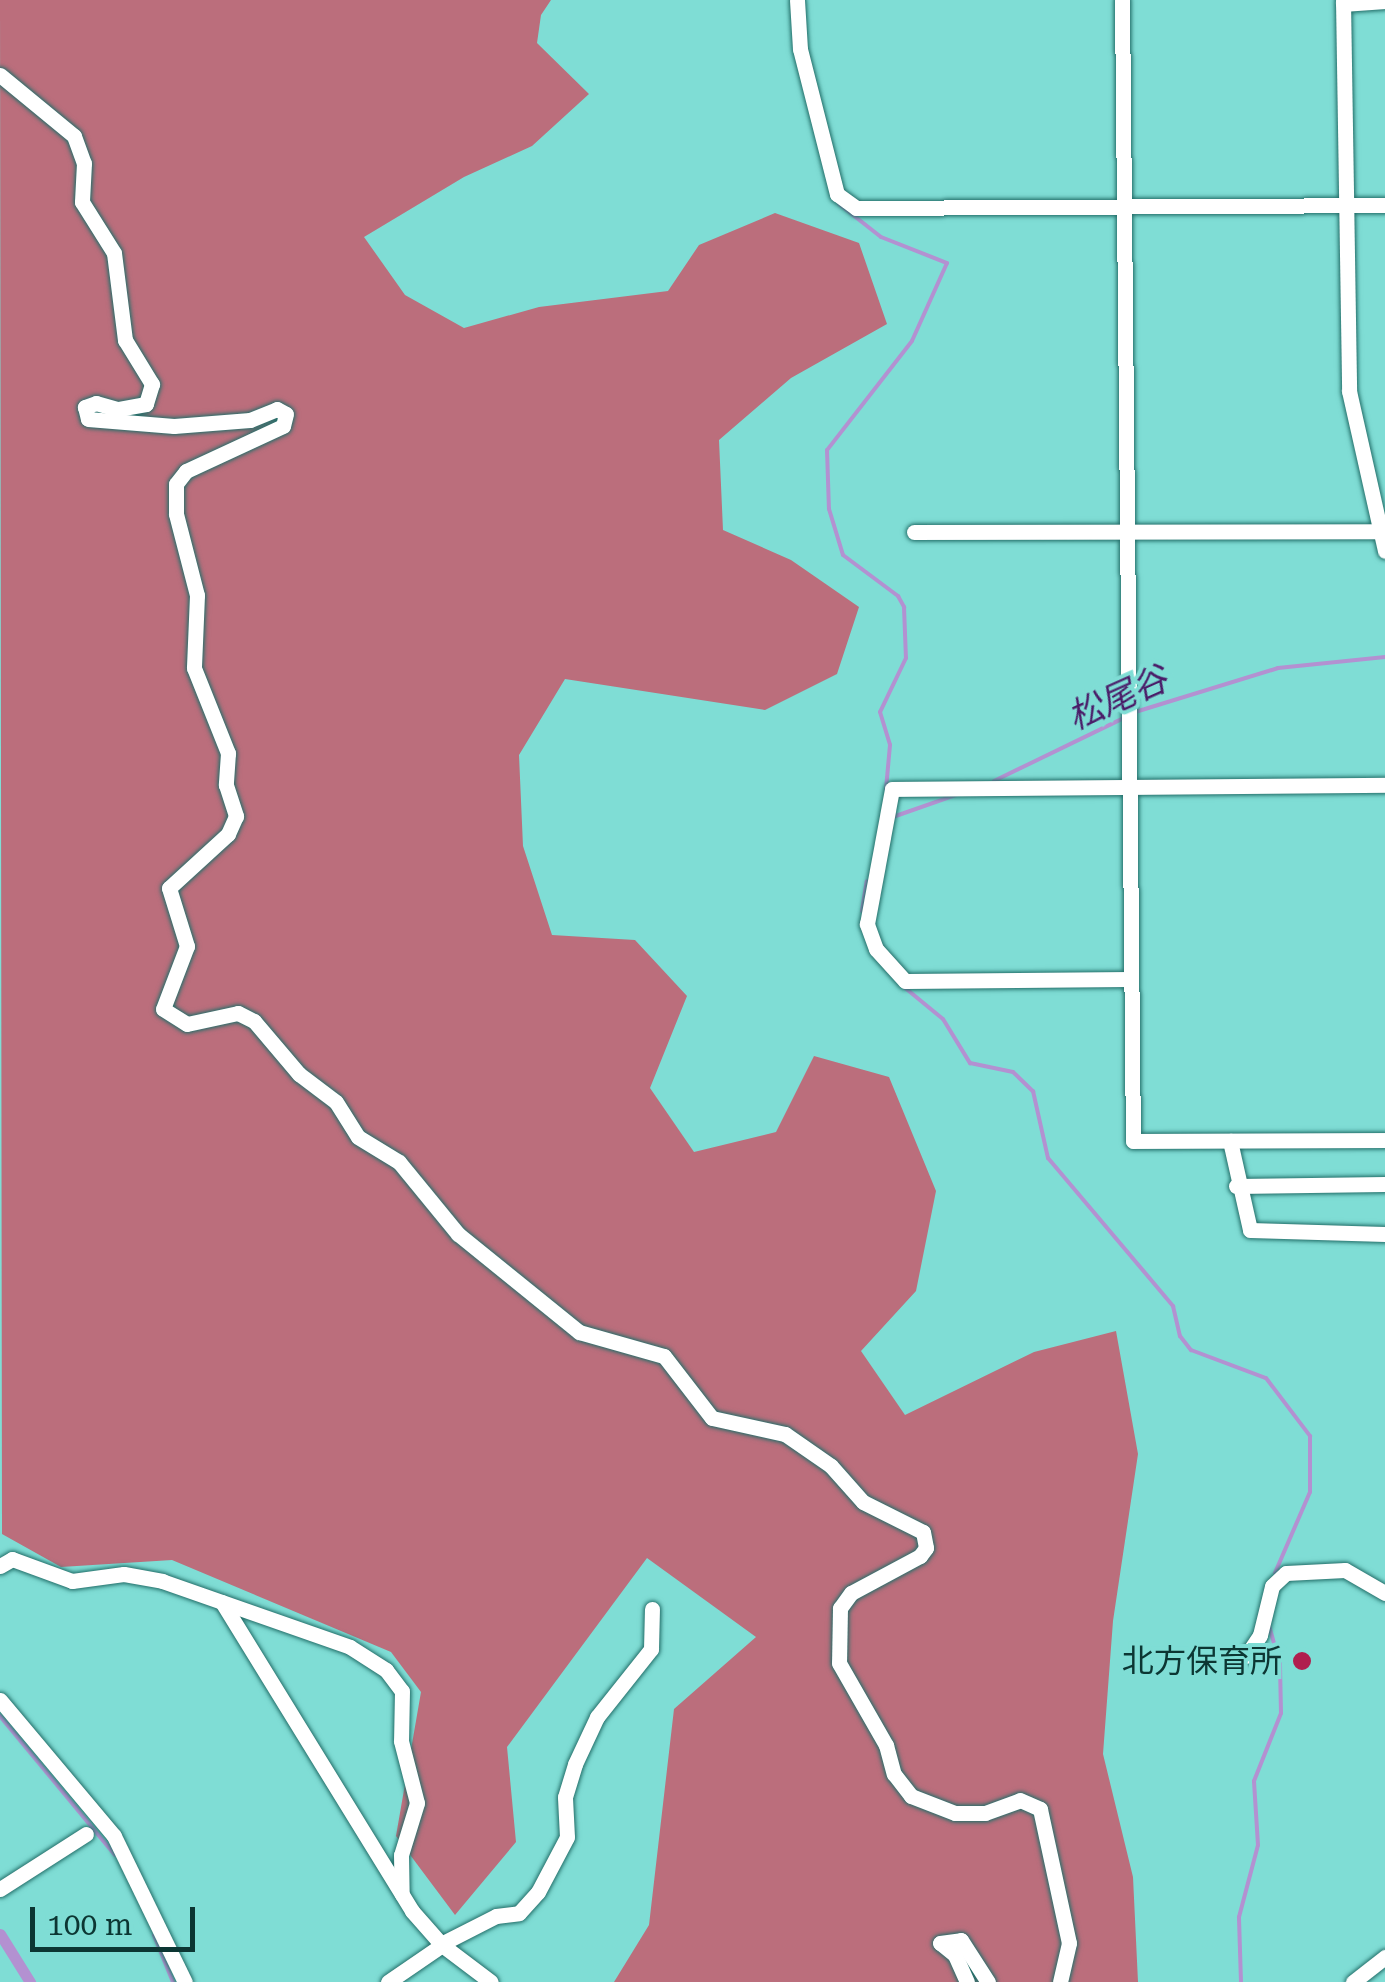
<!DOCTYPE html>
<html>
<head>
<meta charset="utf-8">
<style>
  body { margin:0 }
  #map { position:relative; width:1385px; height:1982px; overflow:hidden; background:#7fddd5; font-family:"Roboto Serif","Noto Sans JP",serif }
  div>[style] { position:absolute }
  .forest>* { inset:0; background:#bb6e7c }
  .stream>* { height:4px; margin:-2px; padding:0 2px; transform-origin:2px; border-radius:2px; background:#b391d1 }
  .canal>* { height:11px; margin:-5.5px; padding:0 5.5px; transform-origin:5.5px; border-radius:5.5px; background:#b391d1 }
  .roads { filter:drop-shadow(0 0 2px #236e69) drop-shadow(0 0 2px #236e69) }
  .minor>* { height:15px; margin:-7.5px; padding:0 7.5px; transform-origin:7.5px; border-radius:7.5px; background:#fff }
  .dots>* { width:28px; height:28px; translate:-50% -50%; box-sizing:border-box; border:5px solid #7fddd5; border-radius:50% }
  span { translate:-50% -50%; white-space:nowrap; text-align:center; line-height:1.15; -webkit-text-stroke:8px #7fddd5; paint-order:stroke }
  .poi-label { font-size:32px; color:#0c3633 }
  .right { translate:-100% -50%; text-align:right }
  .water-label { font-size:35px; color:#4a1c68; font-style:italic }
  .scale { position:absolute; left:30px; top:1907px; width:165px; height:45px; box-sizing:border-box; border:5px solid #0c3633; border-top:0; padding-left:12px; font-size:30px; line-height:35px; white-space:nowrap; color:#0c3633; -webkit-text-stroke:8px #7fddd5; paint-order:stroke }
</style>
</head>
<body>
<div id="map">
  <div class="forest">
    <div style="clip-path:polygon(0 0,551px 0,541px 15px,537px 43px,589px 94px,532px 146px,464px 177px,364px 237px,405px 295px,464px 328px,539px 307px,668px 291px,699px 245px,775px 213px,859px 243px,887px 324px,791px 378px,719px 440px,723px 530px,791px 560px,859px 607px,837px 674px,765px 710px,565px 679px,519px 755px,523px 846px,552px 935px,635px 940px,687px 996px,650px 1088px,694px 1152px,776px 1132px,814px 1056px,889px 1077px,936px 1191px,916px 1291px,861px 1351px,905px 1415px,1034px 1352px,1116px 1331px,1138px 1454px,1113px 1621px,1103px 1754px,1133px 1877px,1138px 1982px,614px 1982px,649px 1925px,674px 1709px,756px 1637px,647px 1558px,507px 1747px,516px 1842px,455px 1915px,396px 1836px,421px 1692px,391px 1652px,172px 1560px,61px 1567px,2px 1534px)"></div>
  </div>
  <div class="stream">
    <div style="left:839px;top:204px;width:53px;rotate:38.2deg"></div>
    <div style="left:881px;top:237px;width:71px;rotate:21.5deg"></div>
    <div style="left:947px;top:263px;width:85px;rotate:114.2deg"></div>
    <div style="left:912px;top:341px;width:138px;rotate:127.9deg"></div>
    <div style="left:827px;top:450px;width:59px;rotate:88.1deg"></div>
    <div style="left:829px;top:509px;width:48px;rotate:73.1deg"></div>
    <div style="left:843px;top:555px;width:69px;rotate:36.7deg"></div>
    <div style="left:898px;top:596px;width:13px;rotate:61deg"></div>
    <div style="left:904px;top:607px;width:51px;rotate:87.8deg"></div>
    <div style="left:906px;top:658px;width:60px;rotate:115.7deg"></div>
    <div style="left:880px;top:712px;width:34px;rotate:73deg"></div>
    <div style="left:890px;top:745px;width:44px;rotate:95.2deg"></div>
    <div style="left:1132px;top:713px;width:153px;rotate:-17.1deg"></div>
    <div style="left:1278px;top:668px;width:108px;rotate:-5.9deg"></div>
    <div style="left:994px;top:781px;width:144px;rotate:-25.9deg"></div>
    <div style="left:890px;top:818px;width:70px;rotate:-19.2deg"></div>
    <div style="left:862px;top:911px;width:30px;rotate:-81deg"></div>
    <div style="left:904px;top:987px;width:50px;rotate:39.4deg"></div>
    <div style="left:943px;top:1019px;width:52px;rotate:58.5deg"></div>
    <div style="left:970px;top:1063px;width:44px;rotate:11.8deg"></div>
    <div style="left:1013px;top:1072px;width:28px;rotate:44deg"></div>
    <div style="left:1033px;top:1091px;width:69px;rotate:77.4deg"></div>
    <div style="left:1048px;top:1158px;width:194px;rotate:49.8deg"></div>
    <div style="left:1173px;top:1306px;width:31px;rotate:77deg"></div>
    <div style="left:1180px;top:1336px;width:18px;rotate:52deg"></div>
    <div style="left:1191px;top:1350px;width:80px;rotate:20.5deg"></div>
    <div style="left:1266px;top:1378px;width:73px;rotate:52.8deg"></div>
    <div style="left:1310px;top:1436px;width:56px;rotate:90deg"></div>
    <div style="left:1310px;top:1492px;width:88px;rotate:113.4deg"></div>
    <div style="left:0;top:1716px;width:180px;rotate:50.4deg"></div>
    <div style="left:154px;top:1935px;width:51px;rotate:68deg"></div>
    <div style="left:1241px;top:1982px;width:65px;rotate:-91.8deg"></div>
    <div style="left:1239px;top:1917px;width:74px;rotate:-75.2deg"></div>
    <div style="left:1258px;top:1845px;width:64px;rotate:-93.6deg"></div>
    <div style="left:1254px;top:1781px;width:73px;rotate:-68.3deg"></div>
    <div style="left:1281px;top:1713px;width:49px;rotate:-91.2deg"></div>
    <div style="left:1280px;top:1664px;width:40px;rotate:-106deg"></div>
  </div>
  <div class="canal">
    <div style="left:0;top:1934px;width:57px;rotate:58deg"></div>
  </div>
  <div class="roads">
    <div class="minor">
      <div style="left:797px;top:0;width:49px;rotate:86.5deg"></div>
      <div style="left:800px;top:49px;width:150px;rotate:75.7deg"></div>
      <div style="left:837px;top:194px;width:24px;rotate:36deg"></div>
      <div style="left:856px;top:208px;width:529px;rotate:-0.32deg"></div>
      <div style="left:1122px;top:0;width:1141px;rotate:89.45deg"></div>
      <div style="left:1133px;top:1141px;width:252px;rotate:-0.2deg"></div>
      <div style="left:1343px;top:0;width:391px;rotate:89.1deg"></div>
      <div style="left:1349px;top:391px;width:164px;rotate:77.3deg"></div>
      <div style="left:1343px;top:4px;width:42px;rotate:-4.1deg"></div>
      <div style="left:0;top:75px;width:96px;rotate:39.5deg"></div>
      <div style="left:74px;top:136px;width:29px;rotate:70deg"></div>
      <div style="left:84px;top:163px;width:39px;rotate:93deg"></div>
      <div style="left:82px;top:202px;width:60px;rotate:57.9deg"></div>
      <div style="left:114px;top:253px;width:88px;rotate:82.8deg"></div>
      <div style="left:125px;top:340px;width:52px;rotate:58.5deg"></div>
      <div style="left:152px;top:384px;width:21px;rotate:107deg"></div>
      <div style="left:146px;top:404px;width:29px;rotate:170deg"></div>
      <div style="left:117px;top:409px;width:22px;rotate:-164deg"></div>
      <div style="left:96px;top:403px;width:12px;rotate:160deg"></div>
      <div style="left:85px;top:407px;width:12px;rotate:76deg"></div>
      <div style="left:88px;top:419px;width:86px;rotate:4.7deg"></div>
      <div style="left:174px;top:426px;width:76px;rotate:-4.5deg"></div>
      <div style="left:250px;top:420px;width:29px;rotate:-22deg"></div>
      <div style="left:277px;top:409px;width:10px;rotate:29deg"></div>
      <div style="left:286px;top:414px;width:12px;rotate:104deg"></div>
      <div style="left:283px;top:426px;width:107px;rotate:155.1deg"></div>
      <div style="left:186px;top:471px;width:16px;rotate:128deg"></div>
      <div style="left:176px;top:484px;width:30px;rotate:90deg"></div>
      <div style="left:176px;top:514px;width:84px;rotate:75.5deg"></div>
      <div style="left:197px;top:595px;width:73px;rotate:92.4deg"></div>
      <div style="left:194px;top:668px;width:92px;rotate:68.2deg"></div>
      <div style="left:228px;top:753px;width:32px;rotate:94deg"></div>
      <div style="left:226px;top:785px;width:33px;rotate:72deg"></div>
      <div style="left:236px;top:816px;width:20px;rotate:114deg"></div>
      <div style="left:228px;top:834px;width:80px;rotate:137.5deg"></div>
      <div style="left:169px;top:888px;width:61px;rotate:72.8deg"></div>
      <div style="left:187px;top:946px;width:67px;rotate:110.9deg"></div>
      <div style="left:163px;top:1009px;width:28px;rotate:32deg"></div>
      <div style="left:187px;top:1024px;width:52px;rotate:-12.2deg"></div>
      <div style="left:238px;top:1013px;width:18px;rotate:27deg"></div>
      <div style="left:254px;top:1021px;width:70px;rotate:49.7deg"></div>
      <div style="left:299px;top:1074px;width:46px;rotate:37.1deg"></div>
      <div style="left:336px;top:1102px;width:41px;rotate:57.8deg"></div>
      <div style="left:358px;top:1137px;width:48px;rotate:31.4deg"></div>
      <div style="left:399px;top:1162px;width:93px;rotate:50.7deg"></div>
      <div style="left:458px;top:1234px;width:156px;rotate:39deg"></div>
      <div style="left:579px;top:1332px;width:88px;rotate:15.8deg"></div>
      <div style="left:664px;top:1356px;width:78px;rotate:52.3deg"></div>
      <div style="left:712px;top:1418px;width:75px;rotate:12.4deg"></div>
      <div style="left:785px;top:1434px;width:56px;rotate:34.8deg"></div>
      <div style="left:831px;top:1466px;width:48px;rotate:48.4deg"></div>
      <div style="left:863px;top:1502px;width:67px;rotate:26.6deg"></div>
      <div style="left:923px;top:1532px;width:16px;rotate:79deg"></div>
      <div style="left:926px;top:1548px;width:10px;rotate:127deg"></div>
      <div style="left:920px;top:1556px;width:78px;rotate:151.8deg"></div>
      <div style="left:851px;top:1593px;width:19px;rotate:126deg"></div>
      <div style="left:840px;top:1608px;width:55px;rotate:91deg"></div>
      <div style="left:839px;top:1663px;width:95px;rotate:60.2deg"></div>
      <div style="left:886px;top:1745px;width:30px;rotate:75deg"></div>
      <div style="left:894px;top:1774px;width:28px;rotate:52deg"></div>
      <div style="left:911px;top:1796px;width:47px;rotate:21.1deg"></div>
      <div style="left:955px;top:1813px;width:30px"></div>
      <div style="left:985px;top:1813px;width:37px;rotate:-20deg"></div>
      <div style="left:1020px;top:1800px;width:22px;rotate:24deg"></div>
      <div style="left:1040px;top:1809px;width:137px;rotate:77.8deg"></div>
      <div style="left:1069px;top:1943px;width:40px;rotate:103deg"></div>
      <div style="left:914px;top:532px;width:471px;rotate:-0.1deg"></div>
      <div style="left:1130px;top:979px;width:225px;rotate:179.5deg"></div>
      <div style="left:905px;top:981px;width:43px;rotate:-132.2deg"></div>
      <div style="left:876px;top:949px;width:27px;rotate:-110deg"></div>
      <div style="left:867px;top:924px;width:137px;rotate:-79.5deg"></div>
      <div style="left:892px;top:789px;width:493px;rotate:-0.5deg"></div>
      <div style="left:1230px;top:1141px;width:91px;rotate:77.3deg"></div>
      <div style="left:1250px;top:1230px;width:135px;rotate:1.7deg"></div>
      <div style="left:1236px;top:1186px;width:149px;rotate:-0.8deg"></div>
      <div style="left:0;top:1566px;width:14px;rotate:-30deg"></div>
      <div style="left:12px;top:1559px;width:64px;rotate:20.1deg"></div>
      <div style="left:72px;top:1581px;width:52px;rotate:-7.7deg"></div>
      <div style="left:124px;top:1574px;width:39px;rotate:10deg"></div>
      <div style="left:162px;top:1581px;width:199px;rotate:19.3deg"></div>
      <div style="left:350px;top:1647px;width:43px;rotate:32.6deg"></div>
      <div style="left:386px;top:1670px;width:26px;rotate:53deg"></div>
      <div style="left:402px;top:1691px;width:50px;rotate:91.1deg"></div>
      <div style="left:401px;top:1741px;width:64px;rotate:75.5deg"></div>
      <div style="left:417px;top:1803px;width:54px;rotate:107.1deg"></div>
      <div style="left:401px;top:1855px;width:39px;rotate:89deg"></div>
      <div style="left:222px;top:1602px;width:363px;rotate:58.4deg"></div>
      <div style="left:412px;top:1911px;width:45px;rotate:48.6deg"></div>
      <div style="left:442px;top:1945px;width:61px;rotate:37.1deg"></div>
      <div style="left:1246px;top:1656px;width:25px;rotate:-56deg"></div>
      <div style="left:1260px;top:1635px;width:50px;rotate:-76.2deg"></div>
      <div style="left:1272px;top:1586px;width:19px;rotate:-43deg"></div>
      <div style="left:1286px;top:1573px;width:59px;rotate:-2.9deg"></div>
      <div style="left:1345px;top:1570px;width:46px;rotate:29.9deg"></div>
      <div style="left:0;top:1700px;width:177px;rotate:50deg"></div>
      <div style="left:114px;top:1836px;width:162px;rotate:64.1deg"></div>
      <div style="left:0;top:1889px;width:102px;rotate:-32.6deg"></div>
      <div style="left:445px;top:1942px;width:57px;rotate:-27deg"></div>
      <div style="left:496px;top:1916px;width:23px;rotate:-7deg"></div>
      <div style="left:519px;top:1913px;width:28px;rotate:-48deg"></div>
      <div style="left:538px;top:1892px;width:62px;rotate:-62.2deg"></div>
      <div style="left:567px;top:1837px;width:40px;rotate:-92.9deg"></div>
      <div style="left:565px;top:1797px;width:34px;rotate:-73deg"></div>
      <div style="left:575px;top:1764px;width:52px;rotate:-64.9deg"></div>
      <div style="left:597px;top:1717px;width:87px;rotate:-51.5deg"></div>
      <div style="left:651px;top:1649px;width:40px;rotate:-88.6deg"></div>
      <div style="left:388px;top:1982px;width:65px;rotate:-34.4deg"></div>
      <div style="left:967px;top:1982px;width:30px;rotate:-114deg"></div>
      <div style="left:955px;top:1955px;width:19px;rotate:-141deg"></div>
      <div style="left:940px;top:1943px;width:21px;rotate:-8deg"></div>
      <div style="left:961px;top:1940px;width:50px;rotate:57.3deg"></div>
      <div style="left:1353px;top:1982px;width:41px;rotate:-38deg"></div>
    </div>
  </div>
  <div class="dots">
    <div style="left:1302px;top:1661px;background:#b01e4e"></div>
  </div>
  <div class="poi-label">
    <span class="right" style="left:1282px;top:1661px">北方保育所</span>
  </div>
  <div class="water-label">
    <span style="left:1118px;top:699px;rotate:-24deg">松尾谷</span>
  </div>
  <div class="scale">100 m</div>
</div>
</body>
</html>
